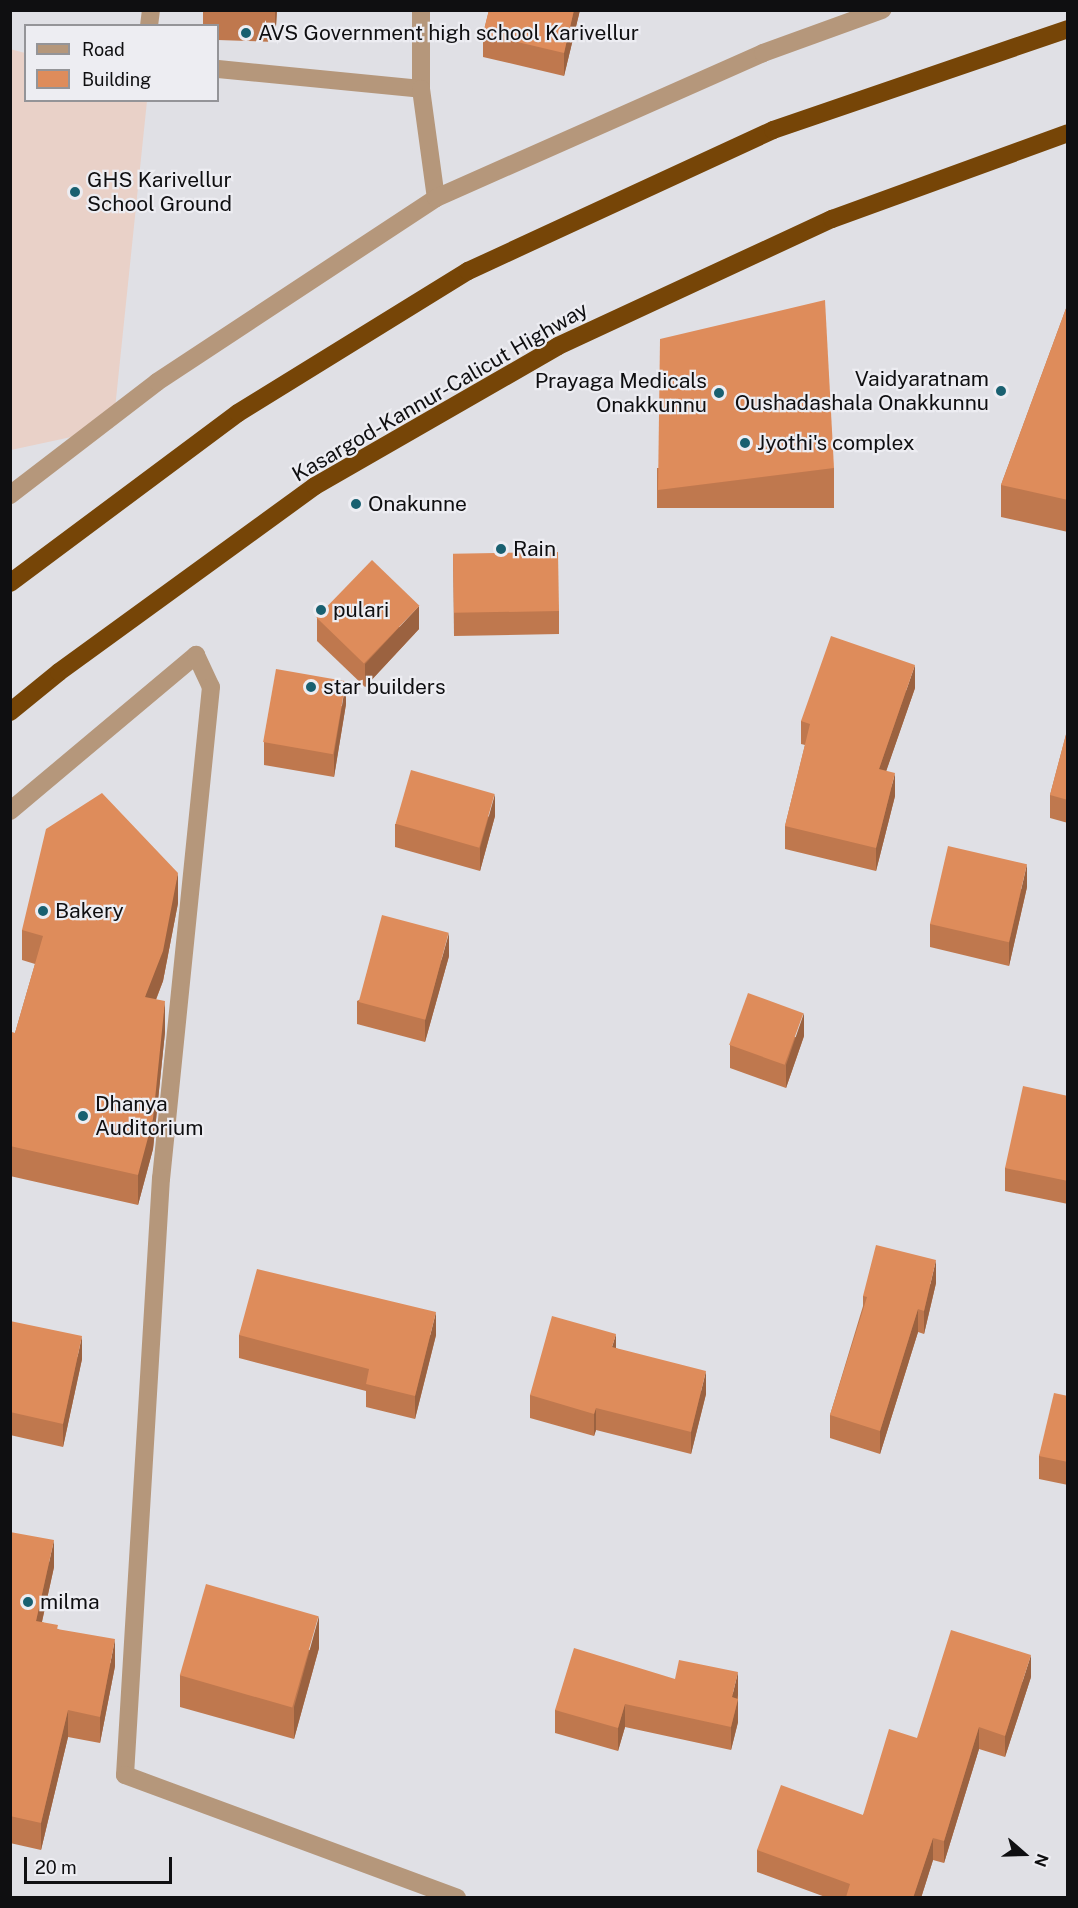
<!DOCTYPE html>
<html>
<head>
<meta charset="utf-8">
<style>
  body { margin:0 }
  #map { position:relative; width:1078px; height:1908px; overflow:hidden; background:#e0e0e5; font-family:"Public Sans",sans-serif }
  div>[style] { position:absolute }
  .education>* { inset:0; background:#e9d1c8 }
  .minor>* { height:18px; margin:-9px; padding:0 9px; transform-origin:9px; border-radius:9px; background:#b5977b }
  .highway>* { height:18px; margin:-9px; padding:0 9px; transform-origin:9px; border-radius:9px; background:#764507 }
  .wall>* { inset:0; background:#bf784e; transform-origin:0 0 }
  .shaded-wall>* { inset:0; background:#9b6240 }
  .building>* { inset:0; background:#de8c5b; transform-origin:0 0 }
  .dots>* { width:16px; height:16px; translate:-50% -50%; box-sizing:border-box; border:3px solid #ededf2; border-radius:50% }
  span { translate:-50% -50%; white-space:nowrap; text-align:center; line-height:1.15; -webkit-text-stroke:4.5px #ededf2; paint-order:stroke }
  .poi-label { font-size:21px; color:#0f0f11 }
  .left { translate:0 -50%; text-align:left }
  .right { translate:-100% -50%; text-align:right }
  .street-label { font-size:21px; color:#0f0f11 }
  .frame { position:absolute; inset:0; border:12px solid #0f0f11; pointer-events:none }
  .legend { position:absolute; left:24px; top:24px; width:195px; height:78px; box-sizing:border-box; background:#ededf2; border:2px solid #949498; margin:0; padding:8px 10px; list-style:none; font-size:18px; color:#0f0f11 }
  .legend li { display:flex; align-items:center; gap:12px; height:30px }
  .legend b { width:30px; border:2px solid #949498 }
  .north { position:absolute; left:994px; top:1824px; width:60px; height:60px; -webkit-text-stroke:4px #ededf2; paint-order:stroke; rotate:110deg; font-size:16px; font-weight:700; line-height:24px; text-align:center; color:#0f0f11 }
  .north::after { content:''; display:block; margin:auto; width:21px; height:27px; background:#0f0f11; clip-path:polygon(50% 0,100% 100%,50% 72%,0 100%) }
  .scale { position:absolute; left:24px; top:1857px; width:148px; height:27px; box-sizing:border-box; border:3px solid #0f0f11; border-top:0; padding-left:8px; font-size:18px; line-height:21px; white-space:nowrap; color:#0f0f11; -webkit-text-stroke:4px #ededf2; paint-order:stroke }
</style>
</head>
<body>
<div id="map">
  <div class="education">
    <div style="clip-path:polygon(10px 49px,25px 53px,26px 100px,147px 101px,113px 428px,11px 450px)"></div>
  </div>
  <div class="minor">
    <div style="left:421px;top:10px;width:79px;rotate:90deg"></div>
    <div style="left:149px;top:26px;width:16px;rotate:-83deg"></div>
    <div style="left:218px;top:69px;width:204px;rotate:5.6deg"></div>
    <div style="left:421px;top:89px;width:110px;rotate:82.2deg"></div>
    <div style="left:10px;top:495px;width:185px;rotate:-37.5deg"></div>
    <div style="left:157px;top:382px;width:334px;rotate:-33.4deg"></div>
    <div style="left:436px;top:198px;width:358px;rotate:-23.9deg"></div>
    <div style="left:763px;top:53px;width:127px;rotate:-19.9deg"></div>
    <div style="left:10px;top:811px;width:243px;rotate:-40deg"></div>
    <div style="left:196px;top:655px;width:35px;rotate:65deg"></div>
    <div style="left:211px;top:687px;width:494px;rotate:95.8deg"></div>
    <div style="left:161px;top:1178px;width:598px;rotate:93.45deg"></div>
    <div style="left:125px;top:1775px;width:354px;rotate:20.3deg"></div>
  </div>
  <div class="highway">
    <div style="left:10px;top:583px;width:284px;rotate:-36.7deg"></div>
    <div style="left:238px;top:413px;width:270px;rotate:-31.7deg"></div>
    <div style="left:468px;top:271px;width:336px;rotate:-24.8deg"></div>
    <div style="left:773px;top:130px;width:312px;rotate:-18.9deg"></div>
    <div style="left:10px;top:712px;width:63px;rotate:-39.2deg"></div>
    <div style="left:59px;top:672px;width:316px;rotate:-36deg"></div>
    <div style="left:315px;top:486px;width:280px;rotate:-29.9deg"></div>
    <div style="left:558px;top:346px;width:302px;rotate:-24.9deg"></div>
    <div style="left:832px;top:219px;width:251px;rotate:-20deg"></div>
  </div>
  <div class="wall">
    <div style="clip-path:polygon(203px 10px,277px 10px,275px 42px,218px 40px,218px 26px,203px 26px)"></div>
    <div style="clip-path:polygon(489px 10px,580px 10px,564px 76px,483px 57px,483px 34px)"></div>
    <div style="clip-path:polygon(1068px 303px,1068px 532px,1001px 517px,1001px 485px)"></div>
    <div style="left:834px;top:468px;width:40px;height:177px;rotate:90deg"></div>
    <div style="clip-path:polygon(453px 554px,559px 611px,559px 634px,454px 636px)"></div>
    <div style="clip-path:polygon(317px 618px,419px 629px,365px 687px,317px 641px)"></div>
    <div style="clip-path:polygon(915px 688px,886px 771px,895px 796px,876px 871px,785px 849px,785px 826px,805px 745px,801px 744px,801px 721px)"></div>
    <div style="clip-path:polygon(346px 704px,334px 777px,264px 765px,264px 742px)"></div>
    <div style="clip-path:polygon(1068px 727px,1068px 823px,1050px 818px,1050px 795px)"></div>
    <div style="clip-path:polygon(495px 816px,480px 871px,395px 847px,395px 824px)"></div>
    <div style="clip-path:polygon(1027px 887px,1009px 966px,930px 947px,930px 924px)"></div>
    <div style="clip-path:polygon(178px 903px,163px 981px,156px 1000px,165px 1032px,153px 1149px,138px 1205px,10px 1176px,10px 1032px,15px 1033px,35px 964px,22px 960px,22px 930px)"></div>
    <div style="clip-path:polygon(449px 956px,425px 1042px,357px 1024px,357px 1001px)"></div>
    <div style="clip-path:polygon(804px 1036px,786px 1088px,730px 1068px,730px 1045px)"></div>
    <div style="clip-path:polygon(1068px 1096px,1068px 1204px,1005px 1191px,1005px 1168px)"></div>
    <div style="clip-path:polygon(936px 1283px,924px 1334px,918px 1332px,880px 1454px,830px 1438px,830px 1415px,863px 1306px,863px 1296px)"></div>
    <div style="clip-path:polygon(10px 1321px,82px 1359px,63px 1447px,10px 1435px)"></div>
    <div style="clip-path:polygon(239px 1335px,436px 1335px,415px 1419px,366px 1407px,366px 1391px,239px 1358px)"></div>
    <div style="clip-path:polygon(616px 1348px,706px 1394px,691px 1454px,596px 1430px,594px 1436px,530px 1418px,530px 1395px)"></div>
    <div style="clip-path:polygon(1068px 1396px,1068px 1485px,1039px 1479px,1039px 1456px)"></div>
    <div style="clip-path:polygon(10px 1532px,54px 1567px,42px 1622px,58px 1629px,115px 1666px,100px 1743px,68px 1737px,41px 1850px,10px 1843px)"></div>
    <div style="clip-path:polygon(319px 1648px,294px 1739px,180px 1707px,180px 1675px)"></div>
    <div style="clip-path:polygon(1031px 1677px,1005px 1757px,979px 1749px,944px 1863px,933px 1860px,921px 1898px,828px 1898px,757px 1872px,757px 1850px,863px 1815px,917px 1738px)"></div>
    <div style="clip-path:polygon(675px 1679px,738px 1695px,738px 1722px,731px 1750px,625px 1727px,618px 1751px,555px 1733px,555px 1710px)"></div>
  </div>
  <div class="shaded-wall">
    <div style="clip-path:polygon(275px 10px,277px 10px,275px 42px)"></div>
    <div style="clip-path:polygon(574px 10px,580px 10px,564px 76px,564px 53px)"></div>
    <div style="clip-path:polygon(419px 606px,419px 629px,365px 687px,365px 664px)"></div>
    <div style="clip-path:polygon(915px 665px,915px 688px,879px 792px,879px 769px)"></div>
    <div style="clip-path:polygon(346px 681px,346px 704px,334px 777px,334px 754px)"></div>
    <div style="clip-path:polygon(895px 773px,895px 796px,876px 871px,876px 848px)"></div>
    <div style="clip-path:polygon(495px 794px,495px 816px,480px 871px,480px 848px)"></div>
    <div style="clip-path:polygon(1027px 864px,1027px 887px,1009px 966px,1009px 943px)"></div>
    <div style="clip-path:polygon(178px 873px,178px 903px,163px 981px,145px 1027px,145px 997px)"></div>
    <div style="clip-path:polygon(449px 933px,449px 956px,425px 1042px,425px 1019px)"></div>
    <div style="clip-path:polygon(165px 1001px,165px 1032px,153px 1149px,138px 1205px,138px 1175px)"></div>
    <div style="clip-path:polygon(804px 1013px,804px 1036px,786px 1088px,786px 1065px)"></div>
    <div style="clip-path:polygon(936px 1260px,936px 1283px,924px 1334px,924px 1311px)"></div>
    <div style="clip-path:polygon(918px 1309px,918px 1332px,880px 1454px,880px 1431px)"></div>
    <div style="clip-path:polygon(436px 1312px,436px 1335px,415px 1419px,415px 1396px)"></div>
    <div style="clip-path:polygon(616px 1334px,616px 1357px,612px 1347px)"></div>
    <div style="clip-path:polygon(82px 1336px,82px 1359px,63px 1447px,63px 1424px)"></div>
    <div style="clip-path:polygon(706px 1371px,706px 1394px,691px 1454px,691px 1432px)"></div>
    <div style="clip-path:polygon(596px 1408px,596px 1430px,594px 1436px,594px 1414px)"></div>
    <div style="clip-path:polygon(54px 1540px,54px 1567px,36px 1648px,36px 1621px)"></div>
    <div style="clip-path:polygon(319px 1616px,319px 1648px,294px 1739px,294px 1707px)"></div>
    <div style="clip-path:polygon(115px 1639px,115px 1666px,100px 1743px,100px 1717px)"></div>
    <div style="clip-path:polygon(1031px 1655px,1031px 1677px,1005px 1757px,1005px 1736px)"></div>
    <div style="clip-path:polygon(738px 1672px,738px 1695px,732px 1720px,732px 1697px)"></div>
    <div style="clip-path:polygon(738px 1699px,738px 1722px,731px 1750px,731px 1727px)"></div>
    <div style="clip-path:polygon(625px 1704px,625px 1727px,618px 1751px,618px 1728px)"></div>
    <div style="clip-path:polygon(68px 1710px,68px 1737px,41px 1850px,41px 1823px)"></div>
    <div style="clip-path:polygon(979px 1727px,979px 1749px,944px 1863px,944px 1841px)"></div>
    <div style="clip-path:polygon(933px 1838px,933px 1860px,921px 1898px,913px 1898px)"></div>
  </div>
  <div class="building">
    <div style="clip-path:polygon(489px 10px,574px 10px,564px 53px,483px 34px)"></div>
    <div style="clip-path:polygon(825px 300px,834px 468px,658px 490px,660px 339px)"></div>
    <div style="clip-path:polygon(1068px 303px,1068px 500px,1001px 485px)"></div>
    <div style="left:558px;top:552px;width:59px;height:105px;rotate:89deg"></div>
    <div style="left:372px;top:560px;width:66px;height:80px;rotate:44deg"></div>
    <div style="clip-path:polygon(831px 636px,915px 665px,879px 769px,895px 773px,876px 848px,785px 826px,810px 724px,801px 721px)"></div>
    <div style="left:276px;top:669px;width:71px;height:74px;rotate:10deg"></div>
    <div style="clip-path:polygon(1068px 727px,1068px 800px,1050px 795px)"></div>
    <div style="left:411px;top:770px;width:87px;height:56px;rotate:16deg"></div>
    <div style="clip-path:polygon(102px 793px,178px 873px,163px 951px,145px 997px,165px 1001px,153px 1119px,138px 1175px,10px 1146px,10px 1032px,15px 1033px,43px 936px,22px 930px,46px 829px)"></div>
    <div style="left:948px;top:846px;width:81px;height:80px;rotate:13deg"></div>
    <div style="left:382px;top:915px;width:69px;height:90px;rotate:15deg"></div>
    <div style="left:748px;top:993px;width:59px;height:55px;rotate:20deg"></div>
    <div style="clip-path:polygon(1023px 1086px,1068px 1096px,1068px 1181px,1005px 1168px)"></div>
    <div style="clip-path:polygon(876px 1245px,936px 1260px,924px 1311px,918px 1309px,880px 1431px,830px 1415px,867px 1297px,863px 1296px)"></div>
    <div style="clip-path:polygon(257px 1269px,436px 1312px,415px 1396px,366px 1384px,369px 1369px,239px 1335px)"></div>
    <div style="clip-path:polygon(552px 1316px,616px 1334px,612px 1347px,706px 1371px,691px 1432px,596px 1408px,594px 1414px,530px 1395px)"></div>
    <div style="clip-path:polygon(10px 1321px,82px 1336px,63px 1424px,10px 1412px)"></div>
    <div style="clip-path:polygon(1054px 1393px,1068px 1396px,1068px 1462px,1039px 1456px)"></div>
    <div style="clip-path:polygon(10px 1532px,54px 1540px,36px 1621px,58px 1625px,57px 1629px,115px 1639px,100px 1717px,68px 1710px,41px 1823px,10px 1816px)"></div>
    <div style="left:206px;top:1584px;width:117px;height:95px;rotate:16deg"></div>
    <div style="clip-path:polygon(951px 1630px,1031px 1655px,1005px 1736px,979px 1727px,944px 1841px,933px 1838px,913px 1898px,848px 1898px,846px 1897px,850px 1884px,757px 1850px,781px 1785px,863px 1815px,889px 1729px,917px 1738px)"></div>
    <div style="clip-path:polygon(574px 1648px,675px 1679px,679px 1660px,738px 1672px,732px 1697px,738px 1699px,731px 1727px,625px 1704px,618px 1728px,555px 1710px)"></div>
  </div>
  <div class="dots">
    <div style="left:246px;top:33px;background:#196070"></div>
    <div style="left:75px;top:192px;background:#196070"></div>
    <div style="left:1001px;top:391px;background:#196070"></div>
    <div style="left:719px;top:393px;background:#196070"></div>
    <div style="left:745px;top:443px;background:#196070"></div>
    <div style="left:356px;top:504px;background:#196070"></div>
    <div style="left:501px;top:549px;background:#196070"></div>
    <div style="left:321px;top:610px;background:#196070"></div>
    <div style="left:311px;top:687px;background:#196070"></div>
    <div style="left:43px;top:911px;background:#196070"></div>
    <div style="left:83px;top:1116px;background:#196070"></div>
    <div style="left:28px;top:1602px;background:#196070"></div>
  </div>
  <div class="poi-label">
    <span class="left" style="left:258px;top:33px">AVS Government high school Karivellur</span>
    <span class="left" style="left:87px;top:192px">GHS Karivellur<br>School Ground</span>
    <span class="right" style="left:989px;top:391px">Vaidyaratnam<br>Oushadashala Onakkunnu</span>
    <span class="right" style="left:707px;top:393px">Prayaga Medicals<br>Onakkunnu</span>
    <span class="left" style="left:757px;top:443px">Jyothi's complex</span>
    <span class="left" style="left:368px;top:504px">Onakunne</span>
    <span class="left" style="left:513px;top:549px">Rain</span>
    <span class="left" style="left:333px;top:610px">pulari</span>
    <span class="left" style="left:323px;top:687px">star builders</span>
    <span class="left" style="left:55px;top:911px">Bakery</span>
    <span class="left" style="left:95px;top:1116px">Dhanya<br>Auditorium</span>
    <span class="left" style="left:40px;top:1602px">milma</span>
  </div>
  <div class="street-label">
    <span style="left:440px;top:392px;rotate:-30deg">Kasargod-Kannur-Calicut Highway</span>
  </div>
  <div class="frame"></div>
  <ul class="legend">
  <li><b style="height:8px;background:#b5977b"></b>Road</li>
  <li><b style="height:16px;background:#de8c5b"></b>Building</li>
  </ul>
  <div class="north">N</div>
  <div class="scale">20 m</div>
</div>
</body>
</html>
